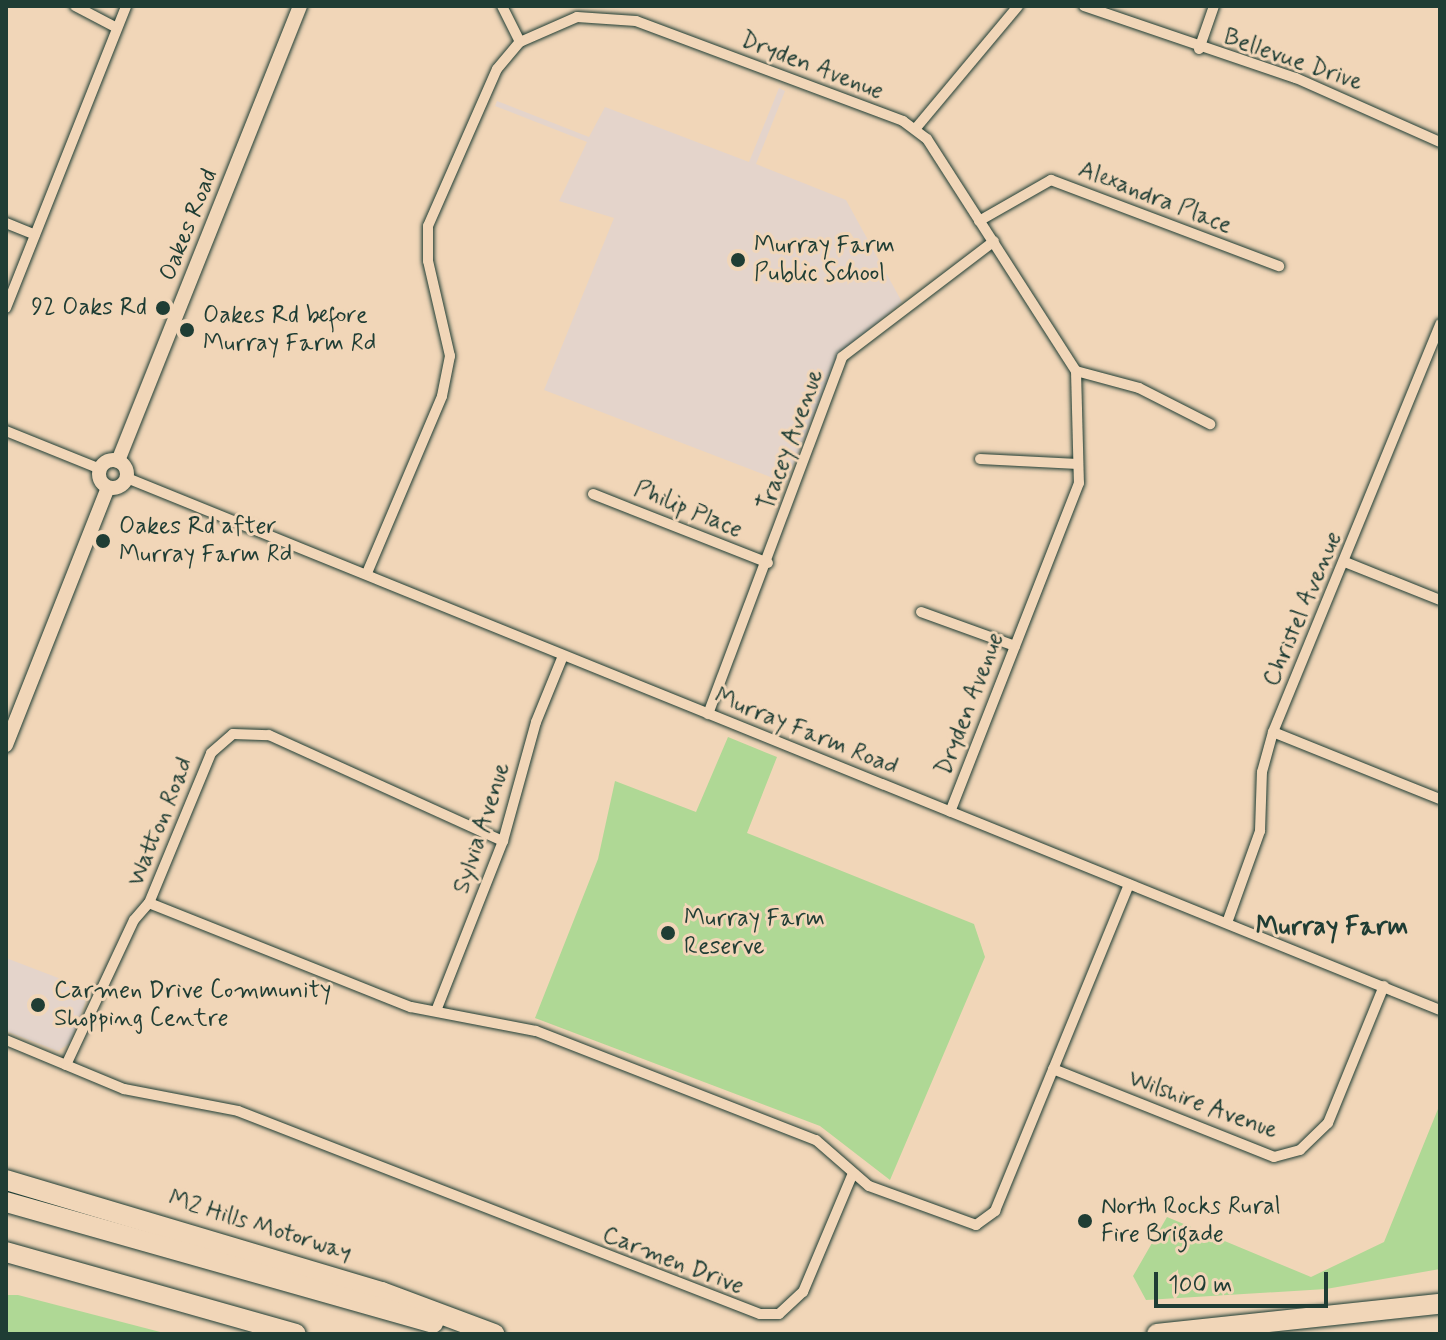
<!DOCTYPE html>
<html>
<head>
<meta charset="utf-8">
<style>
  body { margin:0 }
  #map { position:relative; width:1446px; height:1340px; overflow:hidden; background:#f1d6b8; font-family:Mynerve,sans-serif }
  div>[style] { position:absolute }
  .built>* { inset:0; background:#e4d4cb }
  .green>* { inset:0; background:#afd895 }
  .roads { filter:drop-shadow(0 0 2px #1f3d34) drop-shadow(0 0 2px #1f3d34) }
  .street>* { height:10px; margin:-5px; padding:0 5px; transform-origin:5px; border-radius:5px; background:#f1d6b8 }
  .secondary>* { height:14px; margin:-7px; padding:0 7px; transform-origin:7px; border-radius:7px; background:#f1d6b8 }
  .secondary>.ring { margin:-7px; padding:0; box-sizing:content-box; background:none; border:14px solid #f1d6b8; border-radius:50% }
  .highway>* { height:20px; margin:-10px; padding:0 10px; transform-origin:10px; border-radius:10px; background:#f1d6b8 }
  .dots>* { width:22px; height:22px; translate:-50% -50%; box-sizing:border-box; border:4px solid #f1d6b8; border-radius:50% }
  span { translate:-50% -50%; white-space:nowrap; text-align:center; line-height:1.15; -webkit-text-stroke:6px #f1d6b8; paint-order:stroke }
  .street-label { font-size:24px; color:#1f3d34 }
  .poi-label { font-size:24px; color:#1f3d34 }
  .left { translate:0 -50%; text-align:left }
  .right { translate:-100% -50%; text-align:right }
  .neighbourhood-label { font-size:26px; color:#1f3d34; font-weight:700 }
  .frame { position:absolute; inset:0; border:8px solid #1f3d34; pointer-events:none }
  .scale { position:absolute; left:1154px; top:1272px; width:174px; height:36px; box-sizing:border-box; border:4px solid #1f3d34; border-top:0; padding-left:10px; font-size:24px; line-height:28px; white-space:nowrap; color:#1f3d34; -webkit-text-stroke:6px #f1d6b8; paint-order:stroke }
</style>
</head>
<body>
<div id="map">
  <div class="built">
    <div style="clip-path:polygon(779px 88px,785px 91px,756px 164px,846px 200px,902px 302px,838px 356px,786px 483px,544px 390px,614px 218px,559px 201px,587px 142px,495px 106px,497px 101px,589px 137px,605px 107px,749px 162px)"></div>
    <div style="clip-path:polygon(6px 958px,82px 987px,88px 995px,70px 1043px,58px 1051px,6px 1031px)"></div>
  </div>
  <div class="green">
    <div style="clip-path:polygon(728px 737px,777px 757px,747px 833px,974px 924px,985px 957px,890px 1180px,820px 1126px,535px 1018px,598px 859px,615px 781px,696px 812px)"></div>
    <div style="clip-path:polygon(1440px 1104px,1440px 1269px,1326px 1289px,1146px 1300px,1133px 1276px,1167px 1217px,1311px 1277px,1384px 1242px)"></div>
    <div style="clip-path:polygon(6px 1295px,18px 1295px,168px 1334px,6px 1334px)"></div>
  </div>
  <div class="roads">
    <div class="street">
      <div style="left:75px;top:6px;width:47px;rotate:27.6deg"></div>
      <div style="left:502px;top:6px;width:40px;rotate:63.4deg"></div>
      <div style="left:1084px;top:6px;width:224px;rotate:18.8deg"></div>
      <div style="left:1296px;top:78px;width:158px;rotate:24deg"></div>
      <div style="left:1199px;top:49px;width:46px;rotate:-70.8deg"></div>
      <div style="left:916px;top:128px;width:159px;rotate:-50.1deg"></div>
      <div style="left:979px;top:221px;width:83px;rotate:-29.7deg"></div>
      <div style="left:1051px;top:180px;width:244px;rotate:20.7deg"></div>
      <div style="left:6px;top:223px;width:31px;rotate:22deg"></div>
      <div style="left:6px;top:308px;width:325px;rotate:-68.3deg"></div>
      <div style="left:1076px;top:371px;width:65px;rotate:15.1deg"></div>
      <div style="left:1139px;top:388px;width:80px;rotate:26.9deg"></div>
      <div style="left:6px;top:431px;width:101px;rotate:22deg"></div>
      <div style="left:980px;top:459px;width:98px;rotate:2.9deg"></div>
      <div style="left:127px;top:478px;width:1417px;rotate:22.06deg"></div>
      <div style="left:593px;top:494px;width:188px;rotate:21.5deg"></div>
      <div style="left:1345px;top:562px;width:102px;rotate:21.8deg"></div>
      <div style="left:367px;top:573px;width:192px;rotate:-67deg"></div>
      <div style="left:442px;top:396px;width:41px;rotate:-78.7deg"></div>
      <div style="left:450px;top:356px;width:98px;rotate:-103deg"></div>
      <div style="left:428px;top:261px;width:35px;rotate:-90deg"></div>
      <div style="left:428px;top:226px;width:171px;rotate:-66.3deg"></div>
      <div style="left:497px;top:69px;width:35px;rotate:-50deg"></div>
      <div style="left:520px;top:42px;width:62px;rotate:-23.7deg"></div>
      <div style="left:577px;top:17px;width:59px;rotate:3.9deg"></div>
      <div style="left:636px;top:21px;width:285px;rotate:20.5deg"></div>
      <div style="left:903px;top:121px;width:30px;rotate:37deg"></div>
      <div style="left:927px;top:139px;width:276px;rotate:57.3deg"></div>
      <div style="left:1076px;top:371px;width:112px;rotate:88.5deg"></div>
      <div style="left:1079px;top:483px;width:353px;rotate:111.4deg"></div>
      <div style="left:921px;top:612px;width:100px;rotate:19.9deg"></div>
      <div style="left:708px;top:714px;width:381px;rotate:-69.4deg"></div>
      <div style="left:842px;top:357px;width:191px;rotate:-37.3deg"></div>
      <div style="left:1273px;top:732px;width:180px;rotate:21.9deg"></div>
      <div style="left:149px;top:903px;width:282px;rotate:21.7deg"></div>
      <div style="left:411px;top:1007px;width:127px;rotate:10.9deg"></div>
      <div style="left:536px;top:1031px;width:300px;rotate:21.3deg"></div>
      <div style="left:816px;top:1140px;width:70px;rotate:41deg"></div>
      <div style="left:869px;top:1186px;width:114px;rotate:20deg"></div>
      <div style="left:976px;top:1225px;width:24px;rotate:-36deg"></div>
      <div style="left:995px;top:1211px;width:353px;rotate:-67.7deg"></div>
      <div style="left:1228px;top:920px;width:95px;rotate:-70.2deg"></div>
      <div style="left:1260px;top:831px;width:59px;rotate:-88.1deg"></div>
      <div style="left:1262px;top:772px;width:41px;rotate:-74.6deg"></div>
      <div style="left:1273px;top:732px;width:441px;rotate:-67.7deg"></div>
      <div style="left:436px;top:1011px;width:183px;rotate:-68.5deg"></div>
      <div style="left:503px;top:841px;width:123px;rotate:-74.5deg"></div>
      <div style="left:536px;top:722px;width:71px;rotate:-67.8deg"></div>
      <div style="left:6px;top:1040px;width:128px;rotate:22.6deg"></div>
      <div style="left:124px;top:1089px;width:116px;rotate:10.9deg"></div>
      <div style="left:238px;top:1111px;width:560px;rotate:21.25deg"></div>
      <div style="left:760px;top:1314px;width:19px"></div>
      <div style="left:779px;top:1314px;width:33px;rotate:-43deg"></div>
      <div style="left:803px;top:1292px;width:129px;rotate:-67.2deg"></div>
      <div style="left:66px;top:1065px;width:160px;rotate:-64.9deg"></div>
      <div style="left:134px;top:920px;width:23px;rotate:-49deg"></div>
      <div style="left:149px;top:903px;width:162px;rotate:-67.5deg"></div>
      <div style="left:211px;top:753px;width:29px;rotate:-41deg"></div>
      <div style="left:233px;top:734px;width:36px;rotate:2deg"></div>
      <div style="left:269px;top:735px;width:257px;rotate:24.4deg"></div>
      <div style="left:1053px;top:1069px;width:238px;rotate:21.7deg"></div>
      <div style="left:1274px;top:1157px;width:27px;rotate:-15deg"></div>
      <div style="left:1300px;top:1150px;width:39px;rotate:-44deg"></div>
      <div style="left:1328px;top:1123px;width:148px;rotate:-67.8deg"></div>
    </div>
    <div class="secondary">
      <div class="ring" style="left:99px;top:460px;width:14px;height:14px"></div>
      <div style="left:118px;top:461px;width:490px;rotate:-68.2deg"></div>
      <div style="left:6px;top:745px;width:277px;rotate:-68.4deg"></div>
    </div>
    <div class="highway">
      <div style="left:6px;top:1180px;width:392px;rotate:16.6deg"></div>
      <div style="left:382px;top:1292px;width:120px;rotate:20.6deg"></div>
      <div style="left:6px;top:1202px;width:444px;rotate:15.8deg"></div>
      <div style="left:6px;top:1252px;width:301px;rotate:15.8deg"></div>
      <div style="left:1157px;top:1334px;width:285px;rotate:-6.1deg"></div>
    </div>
  </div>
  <div class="dots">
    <div style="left:738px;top:260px;background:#1f3d34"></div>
    <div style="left:163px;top:308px;background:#1f3d34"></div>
    <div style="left:187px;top:330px;background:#1f3d34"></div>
    <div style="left:103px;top:541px;background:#1f3d34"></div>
    <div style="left:668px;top:933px;background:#1f3d34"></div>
    <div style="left:38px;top:1005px;background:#1f3d34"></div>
    <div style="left:1085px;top:1221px;background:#1f3d34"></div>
  </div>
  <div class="street-label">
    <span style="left:1293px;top:60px;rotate:19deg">Bellevue Drive</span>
    <span style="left:812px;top:66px;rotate:21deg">Dryden Avenue</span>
    <span style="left:1155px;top:198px;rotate:21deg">Alexandra Place</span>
    <span style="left:189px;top:225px;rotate:-68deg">Oakes Road</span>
    <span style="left:791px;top:440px;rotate:-70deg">Tracey Avenue</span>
    <span style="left:688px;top:510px;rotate:22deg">Philip Place</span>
    <span style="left:1303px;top:609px;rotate:-67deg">Christel Avenue</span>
    <span style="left:970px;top:704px;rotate:-69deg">Dryden Avenue</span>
    <span style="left:806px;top:732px;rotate:22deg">Murray Farm Road</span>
    <span style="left:161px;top:822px;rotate:-68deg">Watton Road</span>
    <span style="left:482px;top:828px;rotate:-72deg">Sylvia Avenue</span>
    <span style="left:1203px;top:1105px;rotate:20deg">Wilshire Avenue</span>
    <span style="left:260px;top:1226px;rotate:17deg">M2 Hills Motorway</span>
    <span style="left:673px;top:1261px;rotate:21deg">Carmen Drive</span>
  </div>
  <div class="poi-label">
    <span class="left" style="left:754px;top:260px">Murray Farm<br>Public School</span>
    <span class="right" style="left:147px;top:308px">92 Oaks Rd</span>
    <span class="left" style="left:203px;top:330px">Oakes Rd before<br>Murray Farm Rd</span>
    <span class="left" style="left:119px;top:541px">Oakes Rd after<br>Murray Farm Rd</span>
    <span class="left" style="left:684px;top:933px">Murray Farm<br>Reserve</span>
    <span class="left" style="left:54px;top:1005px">Carmen Drive Community<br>Shopping Centre</span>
    <span class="left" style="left:1101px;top:1221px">North Rocks Rural<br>Fire Brigade</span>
  </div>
  <div class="neighbourhood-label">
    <span style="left:1332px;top:928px">Murray Farm</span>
  </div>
  <div class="frame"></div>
  <div class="scale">100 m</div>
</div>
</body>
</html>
